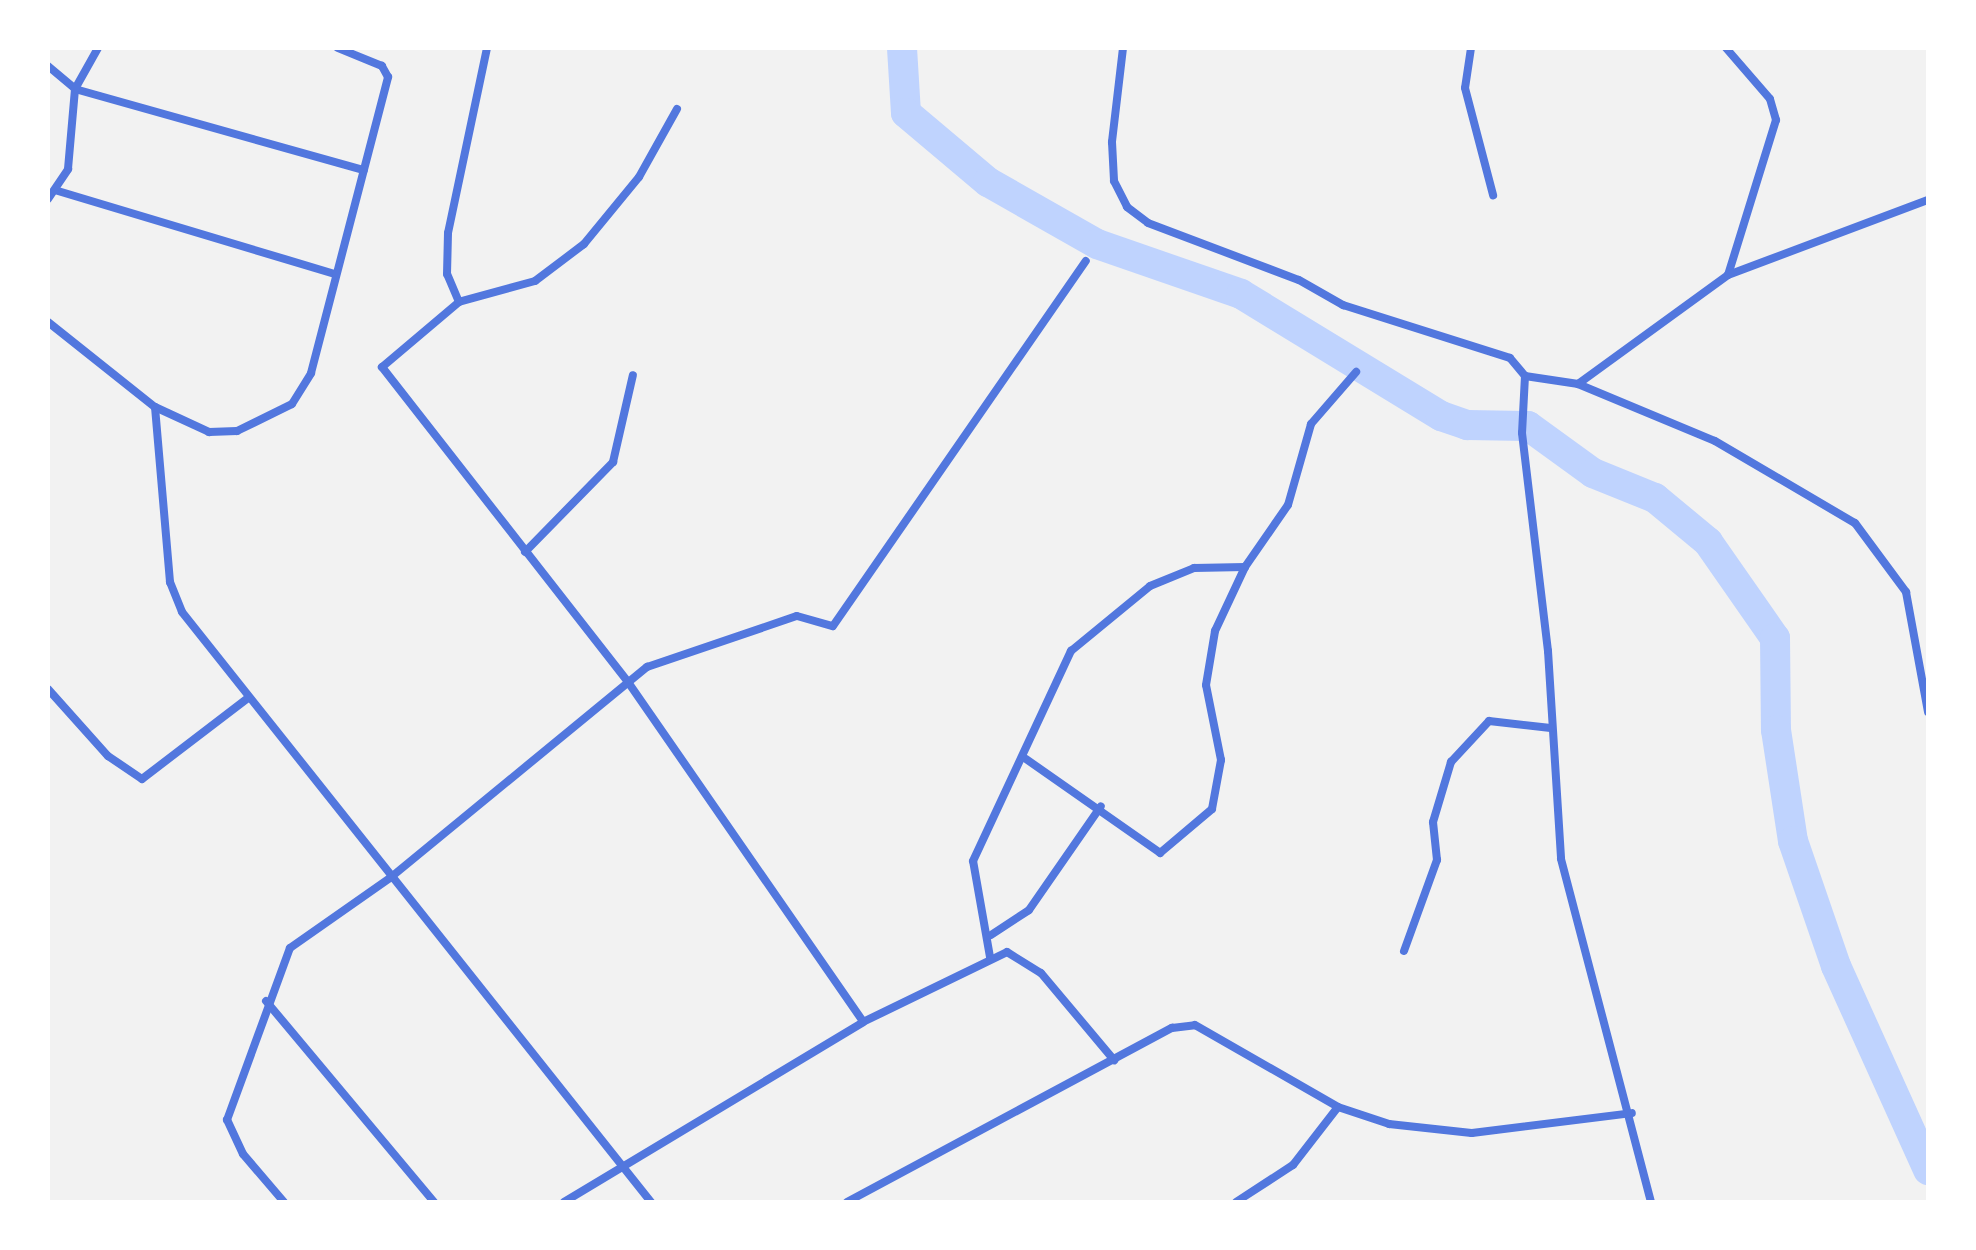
<!DOCTYPE html>
<html>
<head>
<meta charset="utf-8">
<style>
  body { margin:0 }
  #map { position:relative; width:1976px; height:1250px; overflow:hidden; background:#f2f2f2; font-family:"PT Sans Narrow",sans-serif }
  div>[style] { position:absolute }
  .river>* { height:30px; margin:-15px; padding:0 15px; transform-origin:15px; border-radius:15px; background:#bfd3fe }
  .minor>* { height:8px; margin:-4px; padding:0 4px; transform-origin:4px; border-radius:4px; background:#5277de }
  span { translate:-50% -50%; white-space:nowrap; text-align:center; line-height:1.15; -webkit-text-stroke:6px #fff; paint-order:stroke }
  .frame { position:absolute; inset:0; border:50px solid #fff; pointer-events:none }
</style>
</head>
<body>
<div id="map">
  <div class="river">
    <div style="left:902px;top:48px;width:65px;rotate:86.5deg"></div>
    <div style="left:906px;top:113px;width:107px;rotate:40.1deg"></div>
    <div style="left:988px;top:182px;width:125px;rotate:29.6deg"></div>
    <div style="left:1097px;top:244px;width:152px;rotate:19.1deg"></div>
    <div style="left:1241px;top:294px;width:234px;rotate:31.4deg"></div>
    <div style="left:1441px;top:416px;width:28px;rotate:19deg"></div>
    <div style="left:1467px;top:425px;width:61px;rotate:0.9deg"></div>
    <div style="left:1528px;top:426px;width:80px;rotate:35.9deg"></div>
    <div style="left:1593px;top:473px;width:67px;rotate:22deg"></div>
    <div style="left:1655px;top:498px;width:69px;rotate:39.7deg"></div>
    <div style="left:1708px;top:542px;width:117px;rotate:55.1deg"></div>
    <div style="left:1775px;top:638px;width:92px;rotate:89.4deg"></div>
    <div style="left:1776px;top:730px;width:112px;rotate:81.3deg"></div>
    <div style="left:1793px;top:841px;width:132px;rotate:71deg"></div>
    <div style="left:1836px;top:966px;width:224px;rotate:65.7deg"></div>
  </div>
  <div class="minor">
    <div style="left:1123px;top:48px;width:95px;rotate:96.7deg"></div>
    <div style="left:1112px;top:142px;width:39px;rotate:87deg"></div>
    <div style="left:1114px;top:181px;width:29px;rotate:63deg"></div>
    <div style="left:1127px;top:207px;width:26px;rotate:37deg"></div>
    <div style="left:1148px;top:223px;width:161px;rotate:20.7deg"></div>
    <div style="left:1299px;top:280px;width:51px;rotate:29.6deg"></div>
    <div style="left:1343px;top:305px;width:175px;rotate:17.6deg"></div>
    <div style="left:1510px;top:358px;width:23px;rotate:50deg"></div>
    <div style="left:1471px;top:48px;width:40px;rotate:98.5deg"></div>
    <div style="left:1465px;top:88px;width:111px;rotate:75.3deg"></div>
    <div style="left:1726px;top:48px;width:67px;rotate:49.2deg"></div>
    <div style="left:1770px;top:99px;width:22px;rotate:74deg"></div>
    <div style="left:1776px;top:120px;width:162px;rotate:107.2deg"></div>
    <div style="left:48px;top:66px;width:35px;rotate:40deg"></div>
    <div style="left:75px;top:89px;width:300px;rotate:15.7deg"></div>
    <div style="left:677px;top:109px;width:78px;rotate:119.2deg"></div>
    <div style="left:639px;top:177px;width:87px;rotate:129.4deg"></div>
    <div style="left:584px;top:244px;width:61px;rotate:142.9deg"></div>
    <div style="left:535px;top:281px;width:79px;rotate:164.6deg"></div>
    <div style="left:459px;top:302px;width:101px;rotate:139.8deg"></div>
    <div style="left:382px;top:367px;width:400px;rotate:52deg"></div>
    <div style="left:628px;top:682px;width:413px;rotate:55.3deg"></div>
    <div style="left:58px;top:191px;width:288px;rotate:16.7deg"></div>
    <div style="left:48px;top:199px;width:36px;rotate:-56deg"></div>
    <div style="left:68px;top:169px;width:80px;rotate:-85deg"></div>
    <div style="left:75px;top:89px;width:47px;rotate:-60.7deg"></div>
    <div style="left:459px;top:302px;width:30px;rotate:-113deg"></div>
    <div style="left:447px;top:274px;width:41px;rotate:-88.6deg"></div>
    <div style="left:448px;top:233px;width:189px;rotate:-78.1deg"></div>
    <div style="left:48px;top:322px;width:137px;rotate:38.5deg"></div>
    <div style="left:155px;top:407px;width:176px;rotate:85.1deg"></div>
    <div style="left:170px;top:582px;width:32px;rotate:68deg"></div>
    <div style="left:182px;top:612px;width:754px;rotate:51.52deg"></div>
    <div style="left:1525px;top:376px;width:57px;rotate:93deg"></div>
    <div style="left:1522px;top:433px;width:220px;rotate:83.2deg"></div>
    <div style="left:1548px;top:651px;width:208px;rotate:86.4deg"></div>
    <div style="left:1561px;top:859px;width:355px;rotate:75.3deg"></div>
    <div style="left:1525px;top:376px;width:54px;rotate:8.6deg"></div>
    <div style="left:1578px;top:384px;width:185px;rotate:-36deg"></div>
    <div style="left:1728px;top:275px;width:214px;rotate:-20.6deg"></div>
    <div style="left:1578px;top:384px;width:148px;rotate:22.6deg"></div>
    <div style="left:1715px;top:441px;width:162px;rotate:30.4deg"></div>
    <div style="left:1855px;top:523px;width:86px;rotate:53.5deg"></div>
    <div style="left:1906px;top:592px;width:122px;rotate:79.6deg"></div>
    <div style="left:155px;top:407px;width:60px;rotate:24.8deg"></div>
    <div style="left:209px;top:432px;width:28px;rotate:-2deg"></div>
    <div style="left:237px;top:431px;width:61px;rotate:-26.1deg"></div>
    <div style="left:292px;top:404px;width:36px;rotate:-58deg"></div>
    <div style="left:311px;top:373px;width:306px;rotate:-75.4deg"></div>
    <div style="left:388px;top:77px;width:13px;rotate:-119deg"></div>
    <div style="left:382px;top:66px;width:48px;rotate:-157.8deg"></div>
    <div style="left:525px;top:552px;width:126px;rotate:-45.6deg"></div>
    <div style="left:613px;top:462px;width:89px;rotate:-77.1deg"></div>
    <div style="left:48px;top:689px;width:90px;rotate:48.2deg"></div>
    <div style="left:108px;top:756px;width:41px;rotate:34.1deg"></div>
    <div style="left:142px;top:779px;width:133px;rotate:-37.4deg"></div>
    <div style="left:1026px;top:759px;width:164px;rotate:35deg"></div>
    <div style="left:1160px;top:853px;width:68px;rotate:-40.2deg"></div>
    <div style="left:1212px;top:809px;width:50px;rotate:-79.6deg"></div>
    <div style="left:1221px;top:760px;width:76px;rotate:-101.3deg"></div>
    <div style="left:1206px;top:685px;width:55px;rotate:-80.5deg"></div>
    <div style="left:1215px;top:631px;width:71px;rotate:-64.9deg"></div>
    <div style="left:1245px;top:567px;width:75px;rotate:-55.3deg"></div>
    <div style="left:1288px;top:505px;width:84px;rotate:-74.1deg"></div>
    <div style="left:1311px;top:424px;width:69px;rotate:-49.1deg"></div>
    <div style="left:991px;top:935px;width:45px;rotate:-33.3deg"></div>
    <div style="left:1029px;top:910px;width:126px;rotate:-55.3deg"></div>
    <div style="left:1404px;top:951px;width:97px;rotate:-70.1deg"></div>
    <div style="left:1437px;top:860px;width:38px;rotate:-96deg"></div>
    <div style="left:1433px;top:822px;width:63px;rotate:-73.3deg"></div>
    <div style="left:1451px;top:762px;width:56px;rotate:-47.2deg"></div>
    <div style="left:1489px;top:721px;width:62px;rotate:6.4deg"></div>
    <div style="left:990px;top:957px;width:97px;rotate:-100deg"></div>
    <div style="left:973px;top:861px;width:232px;rotate:-65deg"></div>
    <div style="left:1071px;top:651px;width:102px;rotate:-39.4deg"></div>
    <div style="left:1150px;top:586px;width:48px;rotate:-22.2deg"></div>
    <div style="left:1194px;top:568px;width:51px;rotate:-1.1deg"></div>
    <div style="left:266px;top:1001px;width:262px;rotate:50.1deg"></div>
    <div style="left:284px;top:1202px;width:63px;rotate:-130.5deg"></div>
    <div style="left:243px;top:1154px;width:38px;rotate:-115deg"></div>
    <div style="left:227px;top:1120px;width:183px;rotate:-69.9deg"></div>
    <div style="left:290px;top:948px;width:122px;rotate:-35deg"></div>
    <div style="left:390px;top:878px;width:333px;rotate:-39.4deg"></div>
    <div style="left:647px;top:667px;width:158px;rotate:-18.8deg"></div>
    <div style="left:797px;top:616px;width:37px;rotate:16deg"></div>
    <div style="left:833px;top:626px;width:444px;rotate:-55.3deg"></div>
    <div style="left:564px;top:1202px;width:349px;rotate:-31deg"></div>
    <div style="left:863px;top:1022px;width:160px;rotate:-25.9deg"></div>
    <div style="left:1007px;top:952px;width:40px;rotate:32deg"></div>
    <div style="left:1041px;top:973px;width:114px;rotate:50deg"></div>
    <div style="left:847px;top:1202px;width:369px;rotate:-28.2deg"></div>
    <div style="left:1172px;top:1028px;width:23px;rotate:-7deg"></div>
    <div style="left:1195px;top:1025px;width:165px;rotate:29.8deg"></div>
    <div style="left:1338px;top:1107px;width:54px;rotate:18.4deg"></div>
    <div style="left:1389px;top:1124px;width:83px;rotate:6.2deg"></div>
    <div style="left:1472px;top:1133px;width:161px;rotate:-7.1deg"></div>
    <div style="left:1236px;top:1202px;width:68px;rotate:-33deg"></div>
    <div style="left:1293px;top:1165px;width:73px;rotate:-52.2deg"></div>
  </div>
  <div class="frame"></div>
</div>
</body>
</html>
